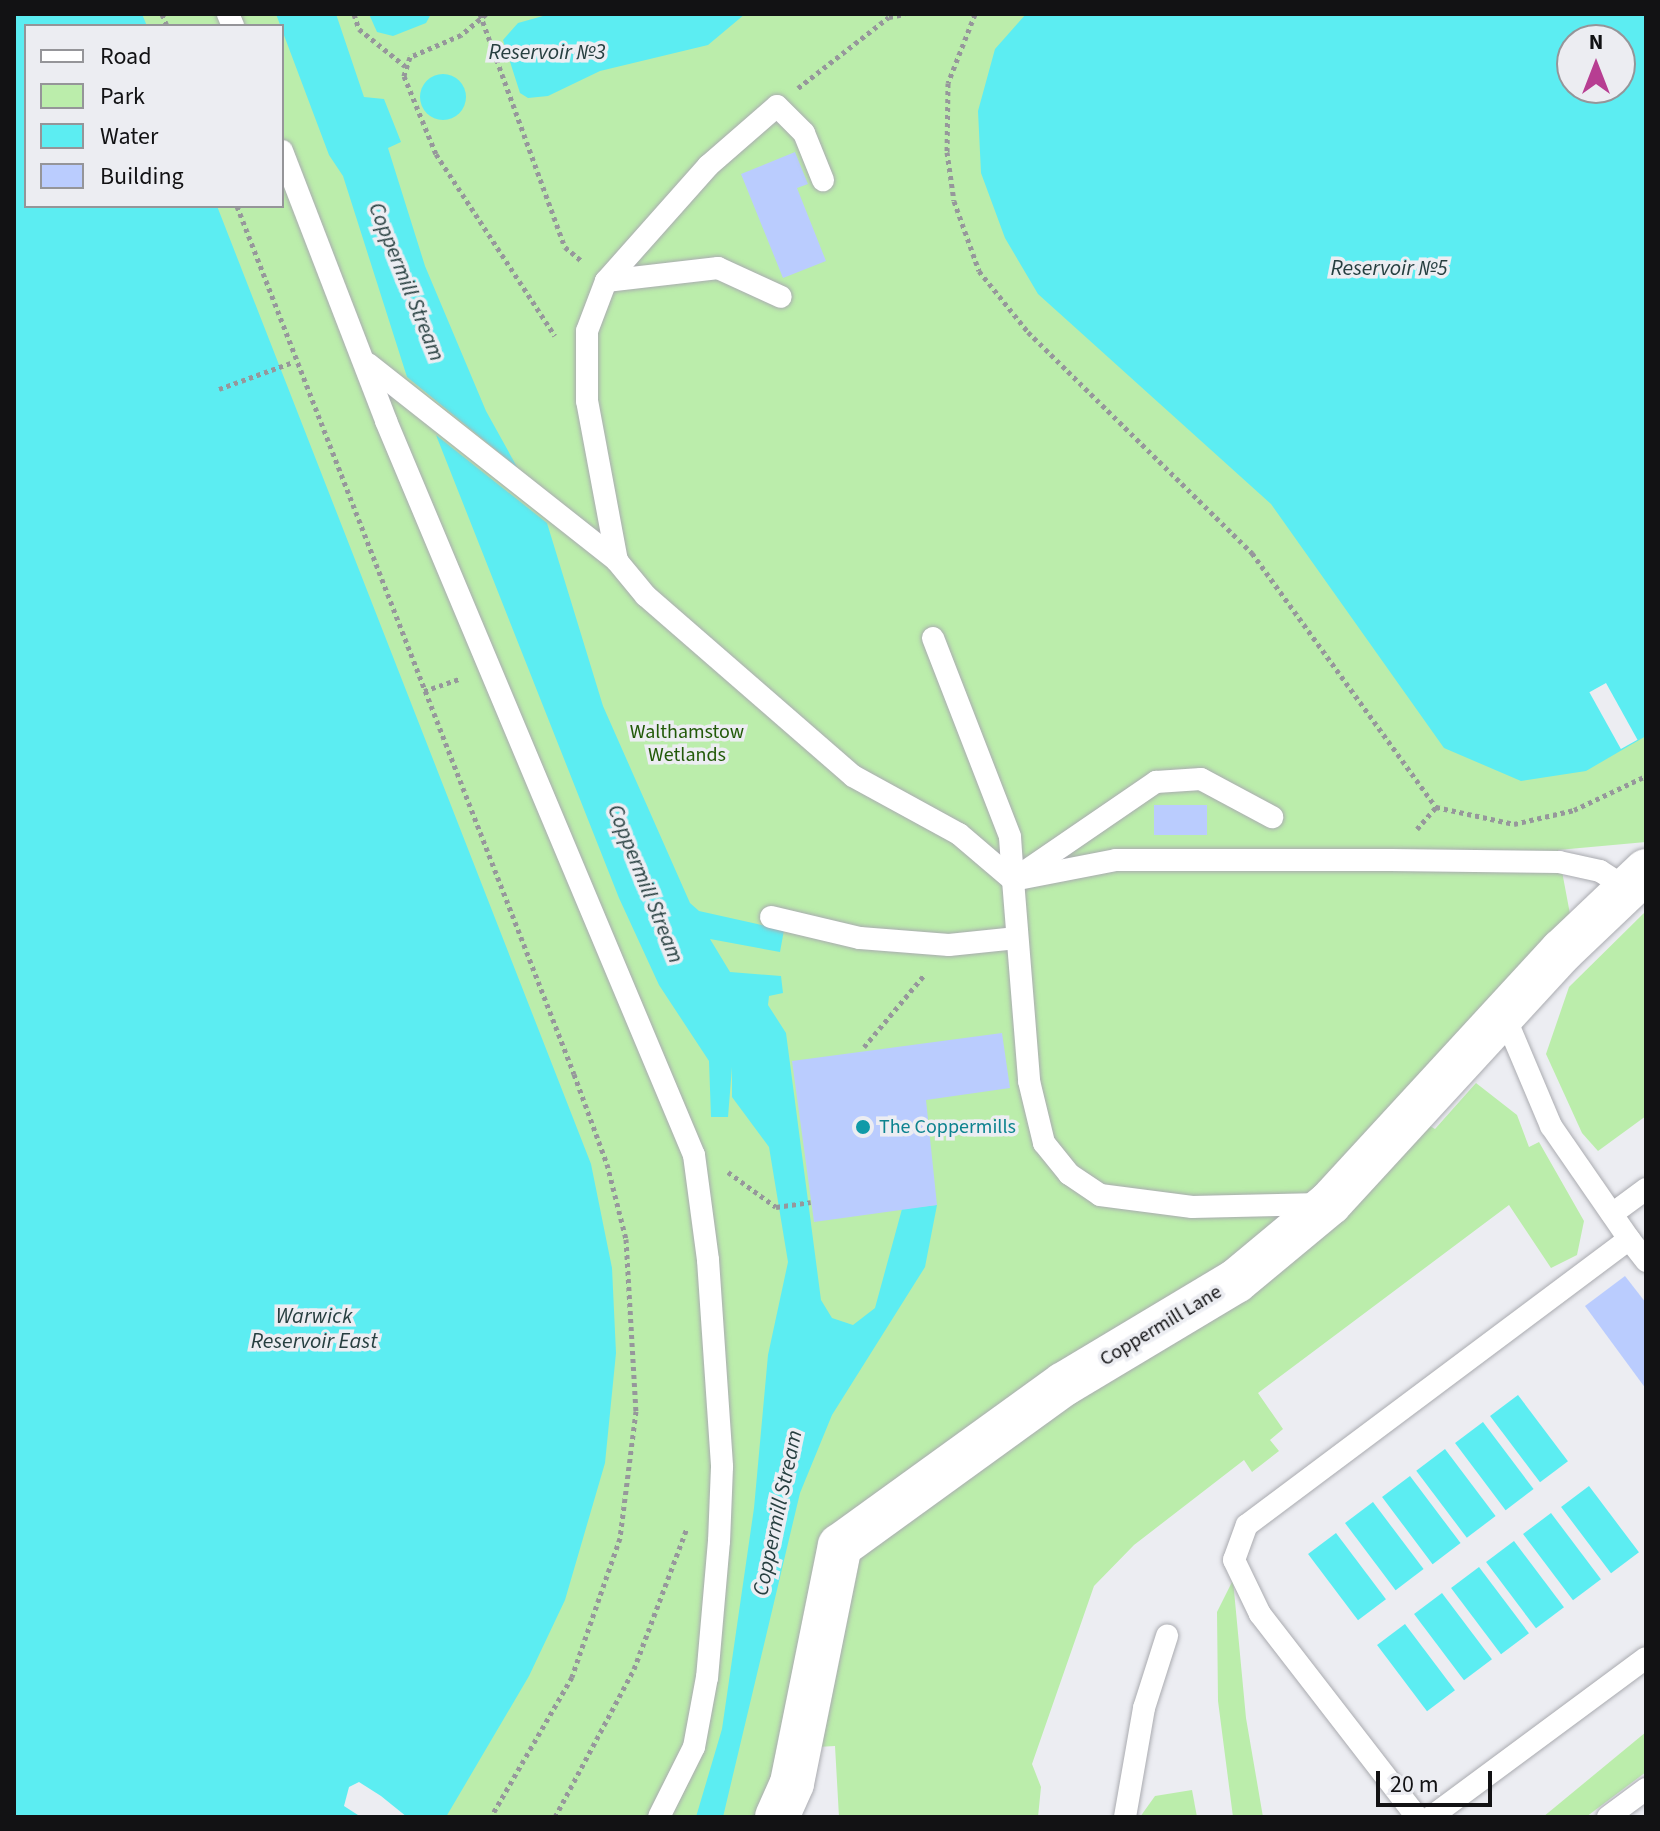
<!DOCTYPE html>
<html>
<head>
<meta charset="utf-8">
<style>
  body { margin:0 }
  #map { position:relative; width:1660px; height:1831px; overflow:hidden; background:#ecedf2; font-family:"Source Sans 3",sans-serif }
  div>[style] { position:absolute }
  .green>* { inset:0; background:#bbedab }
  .water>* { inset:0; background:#5cedf2; transform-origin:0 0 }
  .round { border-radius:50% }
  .pier>* { inset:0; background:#ecedf2; transform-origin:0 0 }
  .building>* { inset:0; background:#baccfe; transform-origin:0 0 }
  .path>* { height:5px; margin-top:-2.5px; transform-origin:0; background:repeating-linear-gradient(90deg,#96979b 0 4px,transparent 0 8px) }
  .roads { filter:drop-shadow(0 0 2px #aaabb0) drop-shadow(0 0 2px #aaabb0) }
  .lane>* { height:22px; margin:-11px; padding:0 11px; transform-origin:11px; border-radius:11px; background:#fff }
  .street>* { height:44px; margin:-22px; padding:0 22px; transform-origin:22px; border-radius:22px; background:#fff }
  .dots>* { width:22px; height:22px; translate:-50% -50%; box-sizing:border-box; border:4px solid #ecedf2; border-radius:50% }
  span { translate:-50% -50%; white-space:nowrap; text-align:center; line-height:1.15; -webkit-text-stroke:7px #ecedf2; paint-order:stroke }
  .park-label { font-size:20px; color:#225a09 }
  .culture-label { font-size:20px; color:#0d838f }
  .left { translate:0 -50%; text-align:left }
  .street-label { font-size:20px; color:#121214 }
  .water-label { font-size:22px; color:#273f40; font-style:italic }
  .frame { position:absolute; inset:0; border:16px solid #121214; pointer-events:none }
  .legend { position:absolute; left:24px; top:24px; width:260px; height:184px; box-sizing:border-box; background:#ecedf2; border:2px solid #959599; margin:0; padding:10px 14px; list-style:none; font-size:24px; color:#121214 }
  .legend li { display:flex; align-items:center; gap:16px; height:40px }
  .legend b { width:40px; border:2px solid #959599 }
  .north { position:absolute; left:1556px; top:24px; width:80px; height:80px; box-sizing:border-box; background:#ecedf2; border:2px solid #959599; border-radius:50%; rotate:0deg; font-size:22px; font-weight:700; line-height:32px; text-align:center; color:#121214 }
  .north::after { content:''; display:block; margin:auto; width:28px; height:36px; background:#b73e92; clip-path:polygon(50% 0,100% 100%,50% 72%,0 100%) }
  .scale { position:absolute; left:1376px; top:1771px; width:116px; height:36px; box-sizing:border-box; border:4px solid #121214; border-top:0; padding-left:10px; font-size:24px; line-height:28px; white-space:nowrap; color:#121214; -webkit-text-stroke:6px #ecedf2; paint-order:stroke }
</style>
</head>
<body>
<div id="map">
  <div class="green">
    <div style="clip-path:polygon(evenodd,14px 14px,1646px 14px,1646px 842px,1558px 850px,1570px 914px,1394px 1104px,1435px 1129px,1476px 1083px,1517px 1115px,1529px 1147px,1539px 1142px,1584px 1221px,1577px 1255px,1551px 1268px,1509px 1205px,1258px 1393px,1283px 1429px,1270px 1440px,1279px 1451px,1252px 1472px,1244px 1460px,1134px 1545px,1094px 1586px,1032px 1764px,1041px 1787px,1038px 1817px,839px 1817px,835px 1746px,780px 1749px,757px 1817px,14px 1817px,14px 14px,26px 26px,282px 26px,282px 206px,26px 206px,26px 26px,14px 14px,1572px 40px,1620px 40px,1620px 88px,1572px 88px,1572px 40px)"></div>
    <div style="clip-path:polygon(1646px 911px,1646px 1116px,1598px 1151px,1582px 1133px,1546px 1054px,1569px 987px)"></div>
    <div style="clip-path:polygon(1233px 1580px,1246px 1718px,1263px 1817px,1233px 1817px,1218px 1701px,1217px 1612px)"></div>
    <div style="clip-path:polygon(1646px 1732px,1646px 1772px,1586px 1817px,1543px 1817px)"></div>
    <div style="clip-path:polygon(1192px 1790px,1197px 1817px,1140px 1817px,1155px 1796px)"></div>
  </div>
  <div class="water">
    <div style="clip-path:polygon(14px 14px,142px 14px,147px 26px,26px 26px,26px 206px,217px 206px,591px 1164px,612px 1268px,616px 1353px,605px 1463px,565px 1600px,529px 1676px,446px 1817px,14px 1817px)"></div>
    <div style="clip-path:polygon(276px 14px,336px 14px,364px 97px,384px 99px,401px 142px,388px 148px,425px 266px,486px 411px,517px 467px,407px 377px,343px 176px,329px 155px)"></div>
    <div style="clip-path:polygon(369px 14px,431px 14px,426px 23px,393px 36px,377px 32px)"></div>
    <div style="clip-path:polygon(550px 14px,745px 14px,708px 45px,600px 71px,548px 96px,528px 98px,520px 93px,503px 40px,518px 23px)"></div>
    <div style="clip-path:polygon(evenodd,1026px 14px,1646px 14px,1646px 736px,1586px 771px,1521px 781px,1444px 748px,1271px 504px,1038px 294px,1005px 238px,981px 173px,978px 111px,995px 49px,1026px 14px,1572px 40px,1620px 40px,1620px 88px,1572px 88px,1572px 40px)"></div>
    <div class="round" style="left:420px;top:74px;width:46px;height:46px"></div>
    <div style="clip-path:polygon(436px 435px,547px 523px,603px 706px,690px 903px,699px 911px,784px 930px,780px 952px,710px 939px,730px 972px,781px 976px,783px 993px,769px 996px,768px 1005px,786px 1033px,821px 1300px,832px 1318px,853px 1325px,875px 1308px,902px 1209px,937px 1205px,925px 1267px,832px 1415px,800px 1493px,723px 1817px,696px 1817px,722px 1729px,754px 1508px,768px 1355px,788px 1262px,769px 1147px,732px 1097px,732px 1067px,728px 1117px,711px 1117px,709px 1061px,659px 985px,619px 898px)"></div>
    <div style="left:1518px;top:1395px;width:83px;height:35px;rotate:53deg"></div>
    <div style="left:1483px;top:1422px;width:84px;height:35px;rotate:53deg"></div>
    <div style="left:1445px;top:1449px;width:84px;height:36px;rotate:53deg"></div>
    <div style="left:1410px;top:1476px;width:84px;height:35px;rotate:53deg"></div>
    <div style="left:1589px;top:1486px;width:83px;height:35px;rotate:53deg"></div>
    <div style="left:1373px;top:1502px;width:84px;height:35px;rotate:53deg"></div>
    <div style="left:1551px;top:1513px;width:83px;height:35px;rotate:53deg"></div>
    <div style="left:1336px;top:1533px;width:83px;height:35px;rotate:53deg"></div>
    <div style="left:1514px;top:1541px;width:83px;height:35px;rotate:53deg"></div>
    <div style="left:1479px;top:1567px;width:83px;height:35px;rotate:53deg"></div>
    <div style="left:1442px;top:1593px;width:83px;height:35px;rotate:53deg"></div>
    <div style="left:1405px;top:1624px;width:83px;height:35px;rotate:53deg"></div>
  </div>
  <div class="pier">
    <div style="left:1606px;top:683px;width:65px;height:19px;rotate:61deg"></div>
    <div style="clip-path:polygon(359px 1782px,381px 1796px,407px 1817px,361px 1817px,344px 1806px,349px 1787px)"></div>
  </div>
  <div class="building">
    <div style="clip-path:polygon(795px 152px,808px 184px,797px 188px,826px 261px,783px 278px,741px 174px)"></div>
    <div style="left:1154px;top:805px;width:53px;height:30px"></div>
    <div style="clip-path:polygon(1002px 1033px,1010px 1088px,926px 1100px,937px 1205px,814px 1222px,792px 1061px)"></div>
    <div style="clip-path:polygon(1625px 1276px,1646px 1303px,1646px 1389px,1585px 1306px)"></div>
  </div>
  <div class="path">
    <div style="left:162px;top:14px;width:13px;rotate:67deg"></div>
    <div style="left:354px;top:14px;width:16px;rotate:72deg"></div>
    <div style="left:359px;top:29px;width:59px;rotate:38.8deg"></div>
    <div style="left:480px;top:14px;width:248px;rotate:70deg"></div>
    <div style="left:565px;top:247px;width:23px;rotate:40deg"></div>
    <div style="left:486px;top:14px;width:33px;rotate:140deg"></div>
    <div style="left:461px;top:35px;width:56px;rotate:156.7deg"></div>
    <div style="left:410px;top:57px;width:20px;rotate:108deg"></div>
    <div style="left:404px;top:76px;width:84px;rotate:67.7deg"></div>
    <div style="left:436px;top:154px;width:217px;rotate:56.8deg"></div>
    <div style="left:975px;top:14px;width:74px;rotate:111.4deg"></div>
    <div style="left:948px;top:83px;width:69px;rotate:90.8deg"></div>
    <div style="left:947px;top:152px;width:49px;rotate:81.9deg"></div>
    <div style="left:954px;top:201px;width:74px;rotate:70.3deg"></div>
    <div style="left:979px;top:271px;width:78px;rotate:51.2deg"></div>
    <div style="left:1028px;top:332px;width:315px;rotate:44.6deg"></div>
    <div style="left:1252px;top:553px;width:314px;rotate:54.1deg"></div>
    <div style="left:798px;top:88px;width:115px;rotate:-38deg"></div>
    <div style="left:889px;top:17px;width:16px;rotate:-11deg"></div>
    <div style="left:237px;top:206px;width:931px;rotate:68.78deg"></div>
    <div style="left:574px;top:1074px;width:96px;rotate:69.9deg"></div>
    <div style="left:607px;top:1164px;width:77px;rotate:75.8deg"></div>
    <div style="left:626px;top:1239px;width:172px;rotate:86.7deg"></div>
    <div style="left:636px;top:1411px;width:128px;rotate:97.2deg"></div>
    <div style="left:620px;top:1538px;width:147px;rotate:109.1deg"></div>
    <div style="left:572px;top:1677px;width:162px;rotate:120.1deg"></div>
    <div style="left:219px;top:389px;width:79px;rotate:-20deg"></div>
    <div style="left:424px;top:691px;width:39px;rotate:-19deg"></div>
    <div style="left:1417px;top:829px;width:29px;rotate:-49deg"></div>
    <div style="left:1436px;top:807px;width:80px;rotate:12.3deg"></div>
    <div style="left:1514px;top:824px;width:62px;rotate:-13.1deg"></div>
    <div style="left:1574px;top:810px;width:80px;rotate:-25.3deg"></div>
    <div style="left:864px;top:1047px;width:95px;rotate:-50.1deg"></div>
    <div style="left:728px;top:1172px;width:59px;rotate:36.1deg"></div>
    <div style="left:776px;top:1207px;width:35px;rotate:-8deg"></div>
    <div style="left:555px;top:1817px;width:168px;rotate:-61.9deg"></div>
    <div style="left:634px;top:1669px;width:151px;rotate:-69.4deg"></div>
  </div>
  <div class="roads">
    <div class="lane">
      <div style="left:228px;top:14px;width:13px;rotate:67deg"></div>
      <div style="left:282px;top:151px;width:289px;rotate:68.9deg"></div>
      <div style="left:386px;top:421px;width:796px;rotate:67.24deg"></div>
      <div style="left:694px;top:1155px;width:106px;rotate:82.4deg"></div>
      <div style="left:708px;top:1260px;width:207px;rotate:86.1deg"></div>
      <div style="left:722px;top:1467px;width:74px;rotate:92.3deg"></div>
      <div style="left:719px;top:1541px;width:137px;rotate:95deg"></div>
      <div style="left:707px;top:1677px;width:71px;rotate:100.5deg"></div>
      <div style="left:694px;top:1747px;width:78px;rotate:116.6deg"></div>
      <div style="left:606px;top:281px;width:113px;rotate:-6.6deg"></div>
      <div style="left:718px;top:268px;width:69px;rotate:24.7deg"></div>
      <div style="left:368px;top:364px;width:318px;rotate:38.3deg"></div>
      <div style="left:617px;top:561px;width:45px;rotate:50.4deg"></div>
      <div style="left:646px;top:596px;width:274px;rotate:41deg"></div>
      <div style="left:853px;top:776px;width:121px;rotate:28.7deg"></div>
      <div style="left:959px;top:834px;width:71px;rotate:40.4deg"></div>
      <div style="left:1013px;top:880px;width:202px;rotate:85.4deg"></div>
      <div style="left:1029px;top:1081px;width:64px;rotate:76.4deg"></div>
      <div style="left:1044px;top:1143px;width:40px;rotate:51deg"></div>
      <div style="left:1069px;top:1174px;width:37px;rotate:34deg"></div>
      <div style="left:1100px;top:1195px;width:93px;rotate:7.4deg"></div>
      <div style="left:1192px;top:1207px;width:129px;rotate:-1.3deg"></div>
      <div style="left:617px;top:561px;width:163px;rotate:-100.6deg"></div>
      <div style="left:587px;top:401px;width:70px;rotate:-90deg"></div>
      <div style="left:587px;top:331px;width:53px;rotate:-69.2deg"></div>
      <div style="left:606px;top:281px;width:154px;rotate:-48.4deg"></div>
      <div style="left:708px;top:166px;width:91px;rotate:-41deg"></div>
      <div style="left:777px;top:106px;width:38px;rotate:45deg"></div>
      <div style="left:804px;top:133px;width:51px;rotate:68deg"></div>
      <div style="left:933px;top:638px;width:213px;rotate:68.8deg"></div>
      <div style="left:1010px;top:837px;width:43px;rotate:86deg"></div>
      <div style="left:1020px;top:875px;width:165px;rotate:-34.4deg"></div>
      <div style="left:1156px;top:782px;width:45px;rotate:-3.8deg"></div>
      <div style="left:1201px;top:779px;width:81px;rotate:28.2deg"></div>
      <div style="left:1013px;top:880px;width:105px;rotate:-11deg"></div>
      <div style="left:1116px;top:860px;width:275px"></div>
      <div style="left:1391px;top:860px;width:168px;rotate:0.7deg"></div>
      <div style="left:1559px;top:862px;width:42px;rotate:12.4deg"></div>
      <div style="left:1600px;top:871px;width:30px;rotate:33deg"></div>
      <div style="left:771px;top:917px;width:91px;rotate:13.3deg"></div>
      <div style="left:860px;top:938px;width:89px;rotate:4.5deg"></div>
      <div style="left:949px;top:945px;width:68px;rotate:-5.9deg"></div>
      <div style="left:1612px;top:1214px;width:42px;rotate:-36.3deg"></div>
      <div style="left:1629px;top:1239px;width:28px;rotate:52deg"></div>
      <div style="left:1125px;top:1817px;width:111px;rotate:-80.1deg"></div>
      <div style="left:1144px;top:1708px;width:76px;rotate:-72.3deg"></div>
      <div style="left:1417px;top:1817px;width:257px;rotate:-127.7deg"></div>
      <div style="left:1260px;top:1614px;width:60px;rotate:-115.7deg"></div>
      <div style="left:1234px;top:1560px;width:37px;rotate:-70deg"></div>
      <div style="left:1247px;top:1525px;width:477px;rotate:-36.8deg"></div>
      <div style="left:1629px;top:1239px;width:137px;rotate:-124.6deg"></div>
      <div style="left:1551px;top:1126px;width:121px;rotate:-112.9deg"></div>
      <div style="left:1431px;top:1817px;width:267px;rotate:-36.5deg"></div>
      <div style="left:1608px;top:1817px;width:47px;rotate:-36.4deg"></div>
    </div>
    <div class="street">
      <div style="left:777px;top:1817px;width:37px;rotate:-66deg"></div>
      <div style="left:792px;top:1783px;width:242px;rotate:-78.6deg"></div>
      <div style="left:840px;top:1546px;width:276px;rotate:-35.9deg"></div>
      <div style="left:1064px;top:1384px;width:200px;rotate:-30.9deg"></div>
      <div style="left:1236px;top:1281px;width:122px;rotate:-39.7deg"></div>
      <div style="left:1330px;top:1203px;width:343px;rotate:-47.4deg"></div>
      <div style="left:1562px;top:951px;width:116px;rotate:-43.6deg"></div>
    </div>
  </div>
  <div class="dots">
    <div style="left:863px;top:1127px;background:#0f9aa8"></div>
  </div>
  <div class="park-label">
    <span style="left:687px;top:744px">Walthamstow<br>Wetlands</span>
  </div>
  <div class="culture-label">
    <span class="left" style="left:879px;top:1127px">The Coppermills</span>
  </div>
  <div class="street-label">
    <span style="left:1161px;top:1326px;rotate:-31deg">Coppermill Lane</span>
  </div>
  <div class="water-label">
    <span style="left:547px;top:53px">Reservoir №3</span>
    <span style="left:1389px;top:269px">Reservoir №5</span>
    <span style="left:406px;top:282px;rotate:68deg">Coppermill Stream</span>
    <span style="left:645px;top:884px;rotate:68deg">Coppermill Stream</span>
    <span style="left:314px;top:1329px">Warwick<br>Reservoir East</span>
    <span style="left:778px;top:1513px;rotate:-78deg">Coppermill Stream</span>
  </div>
  <div class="frame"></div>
  <ul class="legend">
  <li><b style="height:10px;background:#fff"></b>Road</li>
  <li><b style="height:22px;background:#bbedab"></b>Park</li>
  <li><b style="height:22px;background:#5cedf2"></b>Water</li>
  <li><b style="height:22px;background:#baccfe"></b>Building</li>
  </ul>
  <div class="north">N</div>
  <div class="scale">20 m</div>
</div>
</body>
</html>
